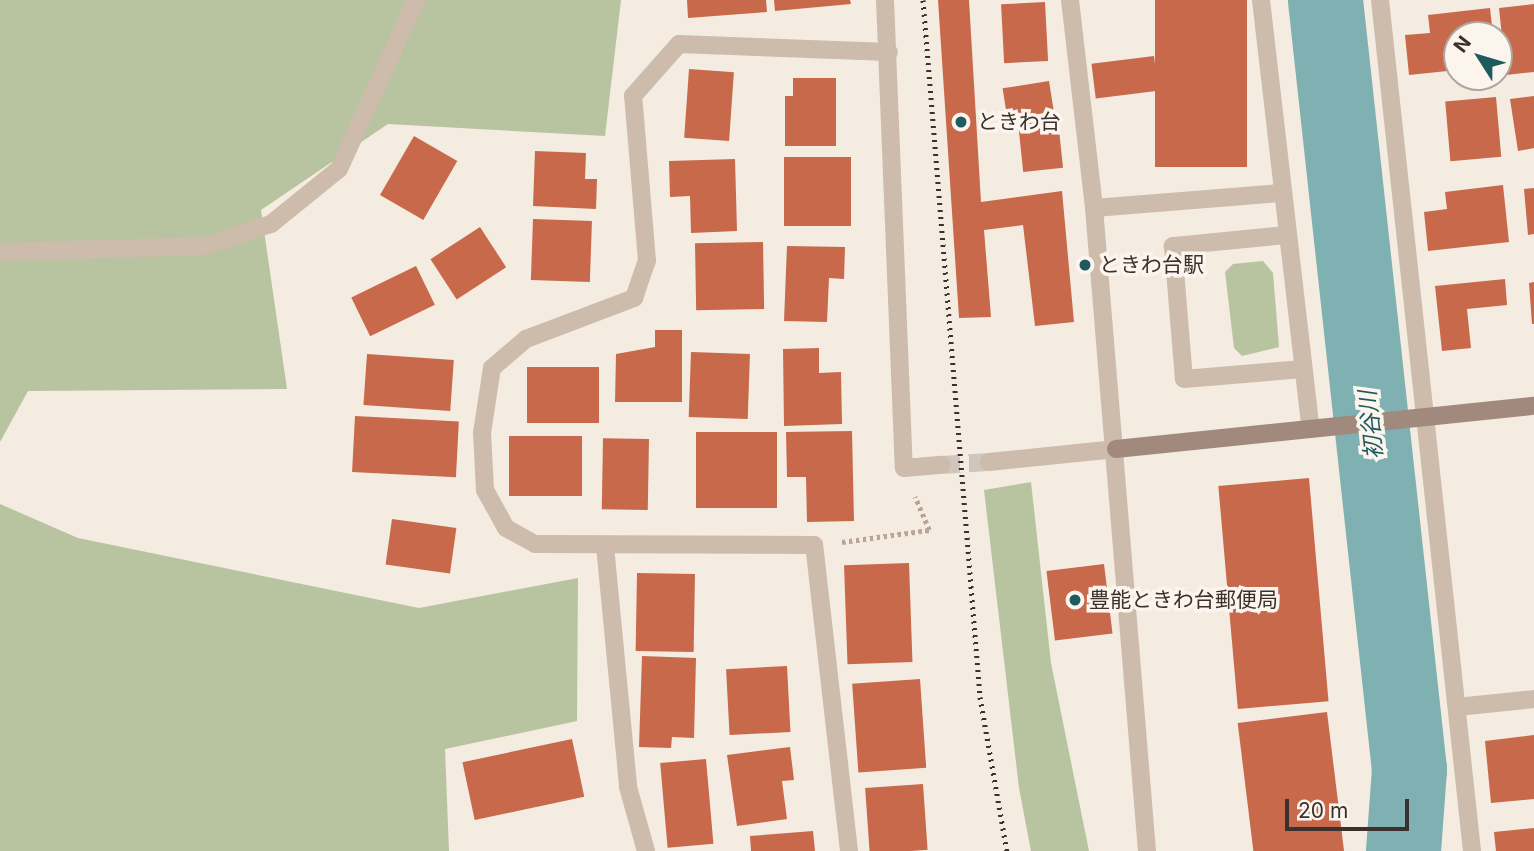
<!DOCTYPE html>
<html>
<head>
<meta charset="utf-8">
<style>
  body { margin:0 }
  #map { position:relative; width:1534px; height:851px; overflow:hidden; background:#f4ebe1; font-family:Inter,"Noto Sans JP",sans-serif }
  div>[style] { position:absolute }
  .green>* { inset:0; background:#b8c4a0 }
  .river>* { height:75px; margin:-37.5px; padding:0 37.5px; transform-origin:37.5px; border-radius:37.5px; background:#7fb0b2 }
  .building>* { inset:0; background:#c8694b; transform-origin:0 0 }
  .street-tunnel>* { height:18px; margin-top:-9px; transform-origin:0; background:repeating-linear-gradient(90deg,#cfc6bd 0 18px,transparent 0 27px) }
  .path>* { height:4.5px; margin-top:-2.25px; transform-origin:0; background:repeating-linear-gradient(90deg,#b9a596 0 3.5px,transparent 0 7px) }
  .lane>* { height:18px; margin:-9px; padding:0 9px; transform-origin:9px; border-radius:9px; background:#cdbbac }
  .street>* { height:18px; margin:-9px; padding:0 9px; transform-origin:9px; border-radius:9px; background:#cdbbac }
  .secondary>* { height:18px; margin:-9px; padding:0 9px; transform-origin:9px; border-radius:9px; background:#a18a7d }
  .rail>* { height:5px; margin-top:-2.5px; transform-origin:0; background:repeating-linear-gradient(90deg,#3b302b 0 2px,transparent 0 7px) }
  .dots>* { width:19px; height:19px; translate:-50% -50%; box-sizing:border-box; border:4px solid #fbf5ee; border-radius:50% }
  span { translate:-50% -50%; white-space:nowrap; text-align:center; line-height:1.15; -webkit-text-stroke:7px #fbf5ee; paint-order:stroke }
  .poi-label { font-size:21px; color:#3b302b }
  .left { translate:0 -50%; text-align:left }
  .water-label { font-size:23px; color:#1f5a5e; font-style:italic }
  .north { position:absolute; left:1443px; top:21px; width:70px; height:70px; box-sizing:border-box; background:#fbf5ee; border:2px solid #aea6a0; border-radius:50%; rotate:307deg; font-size:19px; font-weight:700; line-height:28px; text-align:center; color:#3b302b }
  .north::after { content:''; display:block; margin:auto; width:24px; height:32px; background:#1f5a5e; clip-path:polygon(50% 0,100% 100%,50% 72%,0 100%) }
  .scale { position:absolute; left:1285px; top:799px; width:124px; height:32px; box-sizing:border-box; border:4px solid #3b302b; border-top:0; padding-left:9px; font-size:21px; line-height:24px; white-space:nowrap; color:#3b302b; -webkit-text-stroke:5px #fbf5ee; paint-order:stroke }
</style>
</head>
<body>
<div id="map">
  <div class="green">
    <div style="clip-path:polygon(0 0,621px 0,605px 136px,388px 124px,261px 210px,287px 389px,28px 391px,0 442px)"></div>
    <div style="clip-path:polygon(1263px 261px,1273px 273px,1279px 347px,1242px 356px,1234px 348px,1225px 272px,1233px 264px)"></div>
    <div style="clip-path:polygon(1031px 482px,1051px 663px,1089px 851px,1031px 851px,1019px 788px,984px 490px)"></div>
    <div style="clip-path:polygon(0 504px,78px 538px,419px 608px,578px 578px,577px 721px,445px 749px,449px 851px,0 851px)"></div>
  </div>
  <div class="river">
    <div style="left:1325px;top:0;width:774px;rotate:83.77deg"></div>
    <div style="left:1409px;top:769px;width:82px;rotate:94.2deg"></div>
  </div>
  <div class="building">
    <div style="clip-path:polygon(687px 0,766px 0,767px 12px,688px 18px)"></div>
    <div style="clip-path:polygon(774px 0,850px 0,851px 4px,775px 11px)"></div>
    <div style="clip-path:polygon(938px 0,969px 0,981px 202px,1062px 191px,1074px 322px,1035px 326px,1023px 225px,984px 230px,991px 317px,959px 318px)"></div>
    <div style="left:1155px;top:0;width:92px;height:167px"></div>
    <div style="left:1045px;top:2px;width:59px;height:44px;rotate:87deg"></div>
    <div style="clip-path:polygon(1534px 4px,1534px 72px,1506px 75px,1499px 8px)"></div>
    <div style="clip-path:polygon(1490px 8px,1493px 35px,1457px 35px,1457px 70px,1409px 75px,1405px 35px,1430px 33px,1428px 15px)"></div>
    <div style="left:1154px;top:56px;width:35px;height:63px;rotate:83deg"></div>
    <div style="left:689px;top:69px;width:45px;height:69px;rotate:4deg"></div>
    <div style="clip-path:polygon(793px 78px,836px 78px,836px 146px,785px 146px,785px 96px,793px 96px)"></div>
    <div style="left:1049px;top:81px;width:31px;height:47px;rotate:81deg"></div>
    <div style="clip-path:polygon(1534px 96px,1534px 148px,1518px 151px,1510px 99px)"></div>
    <div style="left:1496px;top:97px;width:60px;height:51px;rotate:85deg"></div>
    <div style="left:1058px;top:120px;width:48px;height:40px;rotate:84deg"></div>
    <div style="left:414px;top:136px;width:50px;height:68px;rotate:30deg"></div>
    <div style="clip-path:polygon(535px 151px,586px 153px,585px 179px,597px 179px,596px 209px,533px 206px)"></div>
    <div style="left:784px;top:157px;width:67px;height:69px"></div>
    <div style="clip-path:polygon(735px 159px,737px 231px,691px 233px,690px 196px,670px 197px,669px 161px)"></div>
    <div style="clip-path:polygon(1503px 185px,1509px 242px,1428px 251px,1424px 212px,1447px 209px,1445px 192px)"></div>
    <div style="clip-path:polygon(1534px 188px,1534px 234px,1528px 235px,1524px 189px)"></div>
    <div style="left:533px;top:219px;width:59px;height:61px;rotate:2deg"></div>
    <div style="left:480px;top:227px;width:48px;height:59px;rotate:57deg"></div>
    <div style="left:763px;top:242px;width:67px;height:68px;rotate:89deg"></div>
    <div style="clip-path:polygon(787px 246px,845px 247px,844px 279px,829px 278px,827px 322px,784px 321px)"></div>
    <div style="left:416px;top:266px;width:43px;height:72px;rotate:64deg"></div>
    <div style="clip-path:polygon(1505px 279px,1507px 305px,1467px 309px,1471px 348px,1442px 351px,1435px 286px)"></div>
    <div style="clip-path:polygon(1534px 282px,1534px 324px,1532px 324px,1529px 283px)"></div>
    <div style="clip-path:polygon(655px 330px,682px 330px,682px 402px,615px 402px,616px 354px,655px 347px)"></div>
    <div style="clip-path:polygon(819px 348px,819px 373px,841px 372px,842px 424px,784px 426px,783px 349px)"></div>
    <div style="left:691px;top:352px;width:59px;height:65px;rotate:2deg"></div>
    <div style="left:367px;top:354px;width:87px;height:51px;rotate:4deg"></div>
    <div style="left:527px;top:367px;width:72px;height:56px"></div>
    <div style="left:355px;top:416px;width:104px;height:56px;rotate:3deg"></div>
    <div style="clip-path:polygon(852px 431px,854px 521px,807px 522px,806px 477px,787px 477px,786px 432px)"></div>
    <div style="left:696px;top:432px;width:81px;height:76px"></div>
    <div style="left:509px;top:436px;width:73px;height:60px"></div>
    <div style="left:649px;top:439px;width:71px;height:46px;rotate:91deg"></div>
    <div style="left:1309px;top:478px;width:224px;height:91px;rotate:85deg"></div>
    <div style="left:392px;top:519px;width:65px;height:46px;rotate:8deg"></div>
    <div style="left:909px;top:563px;width:99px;height:65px;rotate:88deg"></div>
    <div style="left:1104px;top:564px;width:70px;height:58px;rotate:83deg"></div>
    <div style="left:637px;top:573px;width:58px;height:78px;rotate:1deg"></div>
    <div style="clip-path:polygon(642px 656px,696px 658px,694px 738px,672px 737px,671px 748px,639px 747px)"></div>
    <div style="left:787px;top:666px;width:66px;height:61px;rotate:87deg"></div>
    <div style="left:920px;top:679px;width:89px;height:68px;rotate:86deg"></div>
    <div style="left:1327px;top:712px;width:140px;height:90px;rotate:83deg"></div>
    <div style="clip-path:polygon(1534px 735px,1534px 799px,1491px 803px,1485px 741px)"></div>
    <div style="left:572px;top:739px;width:59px;height:112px;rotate:78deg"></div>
    <div style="clip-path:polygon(790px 747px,794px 780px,782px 781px,787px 819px,737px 826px,727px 755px)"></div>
    <div style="left:706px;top:759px;width:85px;height:46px;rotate:85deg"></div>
    <div style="left:923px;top:784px;width:66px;height:58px;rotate:86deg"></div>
    <div style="clip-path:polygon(1534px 828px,1534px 851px,1496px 851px,1494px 832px)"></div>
    <div style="clip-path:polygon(813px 831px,815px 851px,751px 851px,750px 836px)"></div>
  </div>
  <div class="street-tunnel">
    <div style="left:942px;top:465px;width:47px;rotate:-3.7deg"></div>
  </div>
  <div class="path">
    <div style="left:842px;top:542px;width:88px;rotate:-7.9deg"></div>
    <div style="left:929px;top:530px;width:36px;rotate:-113deg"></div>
  </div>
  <div class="lane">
    <div style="left:1286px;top:235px;width:114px;rotate:174.4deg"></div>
    <div style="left:1173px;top:246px;width:133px;rotate:85.3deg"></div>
    <div style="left:1184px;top:379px;width:119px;rotate:-4.8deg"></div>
  </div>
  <div class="street">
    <div style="left:885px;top:0;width:468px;rotate:87.7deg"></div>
    <div style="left:904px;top:468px;width:38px;rotate:-5deg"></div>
    <div style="left:1070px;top:0;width:209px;rotate:83.4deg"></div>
    <div style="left:1094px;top:208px;width:645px;rotate:85.29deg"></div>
    <div style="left:1261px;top:0;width:432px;rotate:83.4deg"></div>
    <div style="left:1380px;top:0;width:856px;rotate:83.83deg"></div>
    <div style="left:1094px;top:208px;width:187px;rotate:-4.6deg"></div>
    <div style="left:0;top:252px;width:204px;rotate:-1.7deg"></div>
    <div style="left:204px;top:246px;width:71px;rotate:-18.2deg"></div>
    <div style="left:271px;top:224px;width:87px;rotate:-39deg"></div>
    <div style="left:339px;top:169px;width:186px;rotate:-65.5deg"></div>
    <div style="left:989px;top:462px;width:128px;rotate:-5.8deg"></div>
    <div style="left:605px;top:546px;width:242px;rotate:84.5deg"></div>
    <div style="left:628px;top:787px;width:66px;rotate:74.3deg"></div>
    <div style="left:1457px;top:707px;width:77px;rotate:-5.9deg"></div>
    <div style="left:849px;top:851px;width:308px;rotate:-96.5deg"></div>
    <div style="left:814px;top:545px;width:279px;rotate:-179.8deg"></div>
    <div style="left:535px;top:544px;width:33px;rotate:-151deg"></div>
    <div style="left:506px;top:528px;width:43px;rotate:-118.9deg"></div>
    <div style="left:485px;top:490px;width:57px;rotate:-93deg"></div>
    <div style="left:482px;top:433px;width:66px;rotate:-81.3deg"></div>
    <div style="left:492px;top:368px;width:45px;rotate:-40.5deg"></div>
    <div style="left:526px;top:339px;width:116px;rotate:-20.8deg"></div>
    <div style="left:634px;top:298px;width:39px;rotate:-71deg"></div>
    <div style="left:647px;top:261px;width:166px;rotate:-94.8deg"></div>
    <div style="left:633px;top:96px;width:69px;rotate:-48.5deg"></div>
    <div style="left:679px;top:44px;width:210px;rotate:2.2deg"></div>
  </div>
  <div class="secondary">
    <div style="left:1116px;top:449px;width:420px;rotate:-5.9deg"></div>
  </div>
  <div class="rail">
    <div style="left:923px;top:0;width:699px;rotate:85.32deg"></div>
    <div style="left:980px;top:697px;width:156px;rotate:80.1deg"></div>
  </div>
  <div class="dots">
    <div style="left:961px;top:122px;background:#1f5a5e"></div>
    <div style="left:1085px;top:265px;background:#1f5a5e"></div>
    <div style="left:1075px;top:600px;background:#1f5a5e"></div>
  </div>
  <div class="poi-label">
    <span class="left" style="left:977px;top:122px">ときわ台</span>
    <span class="left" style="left:1099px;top:265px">ときわ台駅</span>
    <span class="left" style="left:1089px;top:600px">豊能ときわ台郵便局</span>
  </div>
  <div class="water-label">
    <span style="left:1371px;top:425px;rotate:-96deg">初谷川</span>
  </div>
  <div class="north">N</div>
  <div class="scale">20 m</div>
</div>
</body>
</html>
